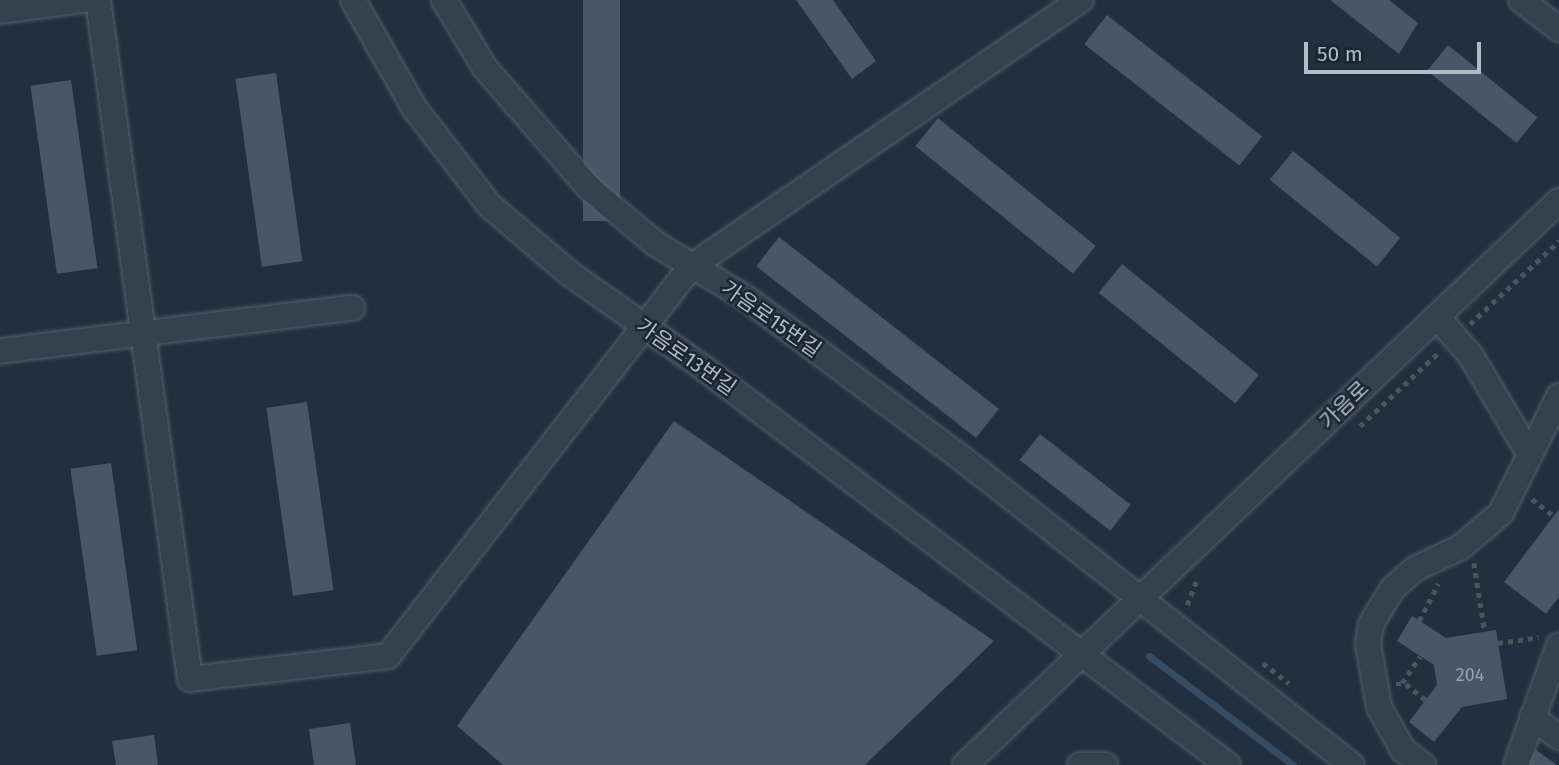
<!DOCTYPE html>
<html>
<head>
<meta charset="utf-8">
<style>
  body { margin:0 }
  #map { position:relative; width:1559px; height:765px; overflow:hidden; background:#222f3e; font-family:"Fira Sans","Noto Sans KR",sans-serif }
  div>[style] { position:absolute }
  .stream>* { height:7px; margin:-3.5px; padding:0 3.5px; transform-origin:3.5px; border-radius:3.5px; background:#354c65 }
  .building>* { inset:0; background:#485667; transform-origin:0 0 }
  .path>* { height:4.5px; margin-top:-2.25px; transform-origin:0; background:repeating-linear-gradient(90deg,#425a5c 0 5px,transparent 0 10px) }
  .roads { filter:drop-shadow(0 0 2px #545f6c) drop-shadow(0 0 2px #545f6c) }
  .minor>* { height:24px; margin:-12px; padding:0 12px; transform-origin:12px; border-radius:12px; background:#36414e }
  span { translate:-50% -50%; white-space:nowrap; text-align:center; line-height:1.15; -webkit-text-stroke:5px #1b2632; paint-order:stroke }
  .number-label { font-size:18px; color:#98a2b0 }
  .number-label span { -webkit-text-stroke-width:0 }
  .street-label { font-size:21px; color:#b2bcc9 }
  .scale { position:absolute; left:1304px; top:42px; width:177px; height:32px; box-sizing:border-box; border:4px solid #b2bcc9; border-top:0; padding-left:9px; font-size:21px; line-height:24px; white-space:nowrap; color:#b2bcc9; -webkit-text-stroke:5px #1b2632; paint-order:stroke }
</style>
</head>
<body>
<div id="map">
  <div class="stream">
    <div style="left:1149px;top:656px;width:181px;rotate:37.1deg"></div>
  </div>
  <div class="building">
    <div style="left:583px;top:0;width:37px;height:221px"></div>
    <div style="clip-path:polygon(796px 0,833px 0,876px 61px,852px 79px)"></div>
    <div style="clip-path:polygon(1330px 0,1389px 0,1418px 23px,1399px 54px)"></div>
    <div style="left:1107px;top:15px;width:197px;height:37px;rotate:38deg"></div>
    <div style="left:1448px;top:45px;width:115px;height:33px;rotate:39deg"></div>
    <div style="left:276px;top:73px;width:190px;height:41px;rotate:82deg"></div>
    <div style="left:71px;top:80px;width:190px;height:41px;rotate:82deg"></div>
    <div style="left:938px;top:118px;width:203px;height:36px;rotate:39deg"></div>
    <div style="left:1293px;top:151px;width:138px;height:37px;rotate:39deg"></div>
    <div style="left:779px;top:237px;width:279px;height:37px;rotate:38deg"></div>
    <div style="left:1122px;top:264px;width:176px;height:37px;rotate:39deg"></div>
    <div style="left:307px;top:402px;width:190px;height:41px;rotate:82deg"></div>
    <div style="clip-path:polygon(674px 421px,994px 641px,865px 765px,503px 765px,457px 726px)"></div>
    <div style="left:1040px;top:434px;width:115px;height:33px;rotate:38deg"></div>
    <div style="left:111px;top:463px;width:189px;height:41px;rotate:82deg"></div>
    <div style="clip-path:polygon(1559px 509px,1559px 597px,1546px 614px,1504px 582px)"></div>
    <div style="clip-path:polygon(1412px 616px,1446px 638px,1496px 630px,1507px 699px,1462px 707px,1434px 742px,1409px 722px,1437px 685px,1434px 665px,1397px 641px)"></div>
    <div style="clip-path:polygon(350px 723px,356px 765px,314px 765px,309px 729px)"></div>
    <div style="clip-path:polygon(154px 735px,158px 765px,116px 765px,112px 741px)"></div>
    <div style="clip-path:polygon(1536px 750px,1557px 765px,1525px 765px)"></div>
  </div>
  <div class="path">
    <div style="left:1470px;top:324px;width:122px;rotate:-43deg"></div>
    <div style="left:1360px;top:426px;width:107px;rotate:-43.1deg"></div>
    <div style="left:1532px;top:499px;width:28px;rotate:38deg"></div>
    <div style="left:1474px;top:563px;width:70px;rotate:80.9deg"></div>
    <div style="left:1187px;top:605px;width:26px;rotate:-69deg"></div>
    <div style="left:1419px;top:621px;width:42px;rotate:-62.8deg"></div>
    <div style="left:1498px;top:643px;width:41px;rotate:-8.3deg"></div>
    <div style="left:1263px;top:663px;width:33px;rotate:38deg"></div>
    <div style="left:1402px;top:683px;width:32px;rotate:-56deg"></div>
    <div style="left:1396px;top:684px;width:10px"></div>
    <div style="left:1406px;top:684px;width:26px;rotate:39deg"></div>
  </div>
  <div class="roads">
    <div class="minor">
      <div style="left:98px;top:0;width:685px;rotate:82.28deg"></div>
      <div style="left:190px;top:679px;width:199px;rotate:-6.6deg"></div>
      <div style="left:388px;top:656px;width:494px;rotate:-52.1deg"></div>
      <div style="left:692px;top:266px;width:471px;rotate:-34.4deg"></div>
      <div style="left:353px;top:0;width:125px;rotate:60.4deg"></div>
      <div style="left:415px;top:109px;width:123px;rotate:52.3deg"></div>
      <div style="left:490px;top:206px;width:104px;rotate:40.3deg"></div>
      <div style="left:569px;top:273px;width:166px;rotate:35.2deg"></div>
      <div style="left:705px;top:369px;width:656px;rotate:37.13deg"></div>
      <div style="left:444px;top:0;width:79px;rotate:58.9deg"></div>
      <div style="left:485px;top:68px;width:160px;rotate:49deg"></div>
      <div style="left:590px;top:189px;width:86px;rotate:39.8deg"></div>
      <div style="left:656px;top:244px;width:105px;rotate:31deg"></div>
      <div style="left:746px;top:298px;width:272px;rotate:36.6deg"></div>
      <div style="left:964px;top:460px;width:493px;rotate:38.2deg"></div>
      <div style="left:1521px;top:0;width:48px;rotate:37.3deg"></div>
      <div style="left:0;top:11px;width:85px;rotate:-7.5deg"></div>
      <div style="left:1437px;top:317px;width:52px;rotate:48.9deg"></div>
      <div style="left:1471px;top:356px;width:115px;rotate:59.2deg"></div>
      <div style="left:0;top:351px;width:355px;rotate:-7deg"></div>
      <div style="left:1532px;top:717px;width:34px;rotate:37deg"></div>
      <div style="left:965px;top:765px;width:819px;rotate:-43.52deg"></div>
      <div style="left:1080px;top:765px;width:25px"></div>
      <div style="left:1423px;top:765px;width:25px;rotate:-143deg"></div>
      <div style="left:1403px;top:750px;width:49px;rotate:-119.2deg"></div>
      <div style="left:1379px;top:707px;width:64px;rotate:-99.9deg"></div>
      <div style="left:1368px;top:644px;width:20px;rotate:-81deg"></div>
      <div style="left:1371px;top:624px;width:42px;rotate:-58.6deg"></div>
      <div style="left:1393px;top:588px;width:29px;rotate:-41deg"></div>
      <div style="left:1415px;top:569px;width:51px;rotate:-25.6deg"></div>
      <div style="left:1461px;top:547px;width:52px;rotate:-40.4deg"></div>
      <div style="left:1501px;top:513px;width:131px;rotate:-63.6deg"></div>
      <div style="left:1516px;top:765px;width:127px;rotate:-70.3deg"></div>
    </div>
  </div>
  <div class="number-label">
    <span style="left:1470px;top:675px">204</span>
  </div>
  <div class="street-label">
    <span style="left:771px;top:319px;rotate:35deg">가음로15번길</span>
    <span style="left:686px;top:357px;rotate:35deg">가음로13번길</span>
    <span style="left:1344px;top:405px;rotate:-44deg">가음로</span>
  </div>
  <div class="scale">50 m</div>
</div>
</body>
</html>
